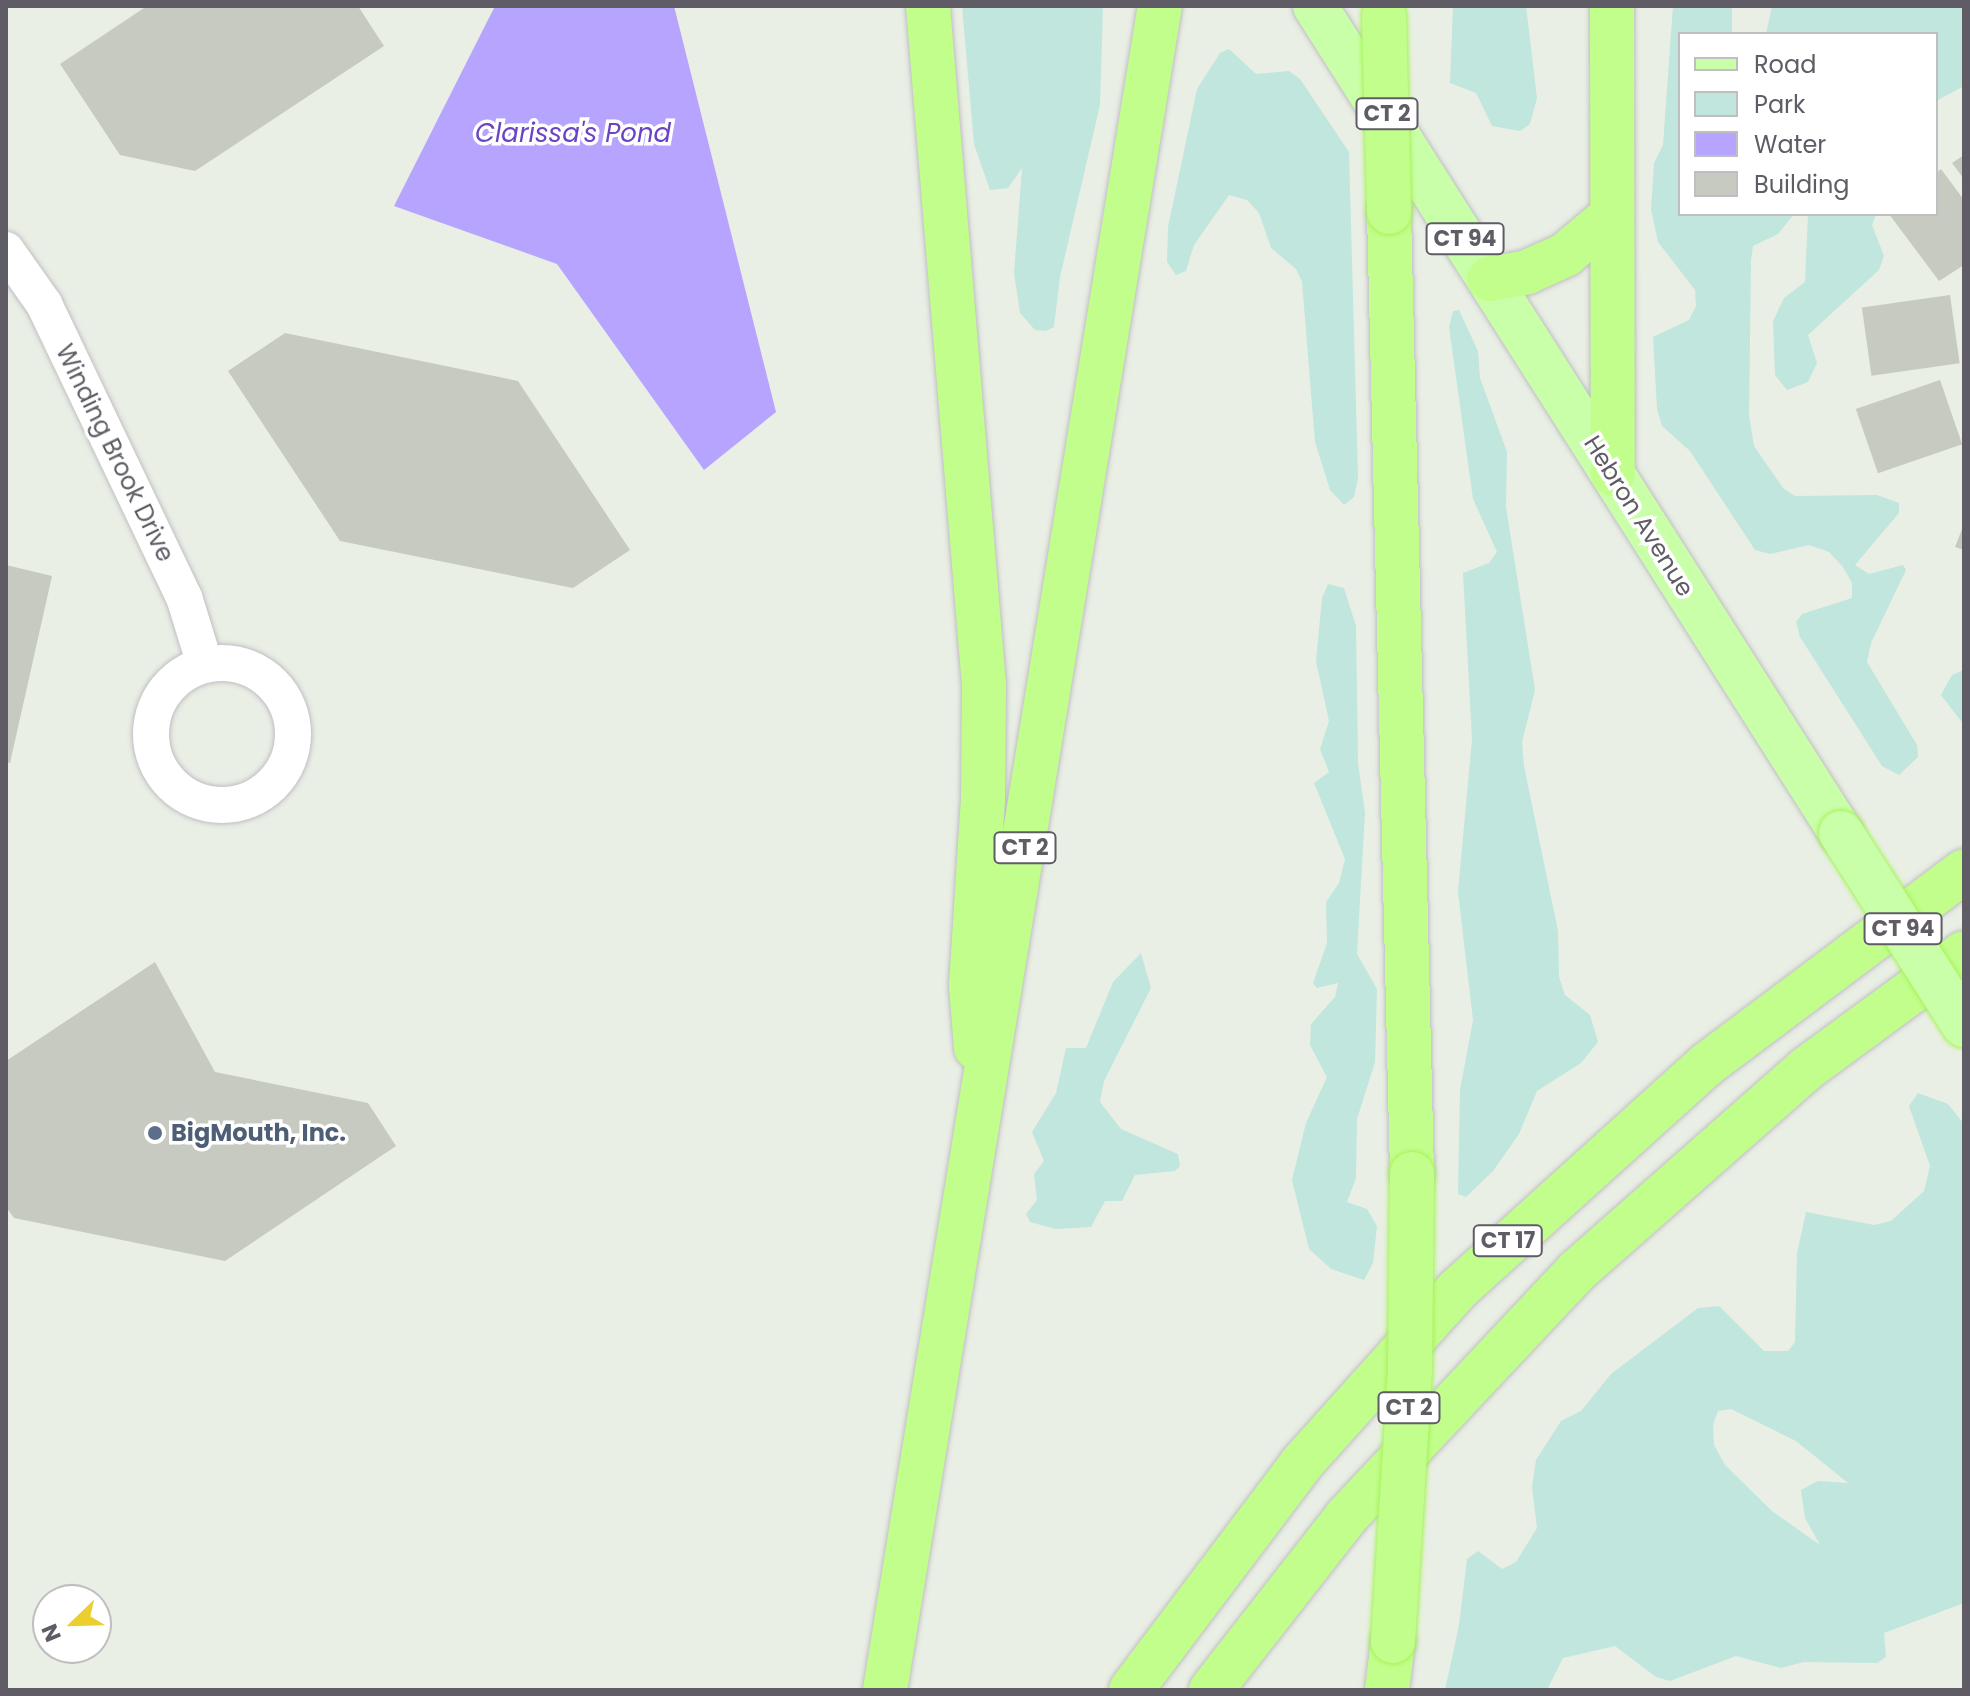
<!DOCTYPE html>
<html>
<head>
<meta charset="utf-8">
<style>
  body { margin:0 }
  #map { position:relative; width:1970px; height:1696px; overflow:hidden; background:#e9efe4; font-family:Poppins,sans-serif }
  div>[style] { position:absolute }
  .green>* { inset:0; background:#c0e6de }
  .water>* { inset:0; background:#b7a4ff }
  .building>* { inset:0; background:#c6cac0; transform-origin:0 0 }
  .roads { filter:drop-shadow(0 0 2px #c1bec5) drop-shadow(0 0 2px #c1bec5) }
  .minor>* { height:36px; margin:-18px; padding:0 18px; transform-origin:18px; border-radius:18px; background:#fff }
  .minor>.ring { margin:-18px; padding:0; box-sizing:content-box; background:none; border:36px solid #fff; border-radius:50% }
  .major>* { height:44px; margin:-22px; padding:0 22px; transform-origin:22px; border-radius:22px; background:#caffa9 }
  .highway>* { height:44px; margin:-22px; padding:0 22px; transform-origin:22px; border-radius:22px; background:#c2fe8c }
  .bridges { filter:drop-shadow(0 0 2px #a6f359) drop-shadow(0 0 2px #a6f359) }
  .major-bridge>* { height:44px; margin:-22px; padding:0 22px; transform-origin:22px; border-radius:22px; background:#caffa9 }
  .highway-bridge>* { height:44px; margin:-22px; padding:0 22px; transform-origin:22px; border-radius:22px; background:#c2fe8c }
  .dots>* { width:22px; height:22px; translate:-50% -50%; box-sizing:border-box; border:4px solid #fff; border-radius:50% }
  span { translate:-50% -50%; white-space:nowrap; text-align:center; line-height:1.15; -webkit-text-stroke:7px #fff; paint-order:stroke }
  .shield-label span { padding:2px 6px; background:#fff; border:2px solid; border-radius:6px; -webkit-text-stroke-width:0 }
  .shield-label { font-size:22px; color:#5f5c65; font-weight:700 }
  .street-label { font-size:24px; color:#5f5c65 }
  .service-label { font-size:24px; color:#4e5e75; font-weight:700 }
  .left { translate:0 -50%; text-align:left }
  .water-label { font-size:26px; color:#6a44c4; font-style:italic }
  .frame { position:absolute; inset:0; border:8px solid #5f5c65; pointer-events:none }
  .legend { position:absolute; left:1678px; top:32px; width:260px; height:184px; box-sizing:border-box; background:#fff; border:2px solid #bfbec1; margin:0; padding:10px 14px; list-style:none; font-size:24px; color:#5f5c65 }
  .legend li { display:flex; align-items:center; gap:16px; height:40px }
  .legend b { width:40px; border:2px solid #bfbec1 }
  .north { position:absolute; left:32px; top:1584px; width:80px; height:80px; box-sizing:border-box; background:#fff; border:2px solid #bfbec1; border-radius:50%; rotate:247deg; font-size:22px; font-weight:700; line-height:32px; text-align:center; color:#5f5c65 }
  .north::after { content:''; display:block; margin:auto; width:28px; height:36px; background:#ebcf2e; clip-path:polygon(50% 0,100% 100%,50% 72%,0 100%) }
</style>
</head>
<body>
<div id="map">
  <div class="green">
    <div style="clip-path:polygon(962px 6px,1103px 6px,1100px 105px,1060px 277px,1054px 327px,1046px 331px,1035px 330px,1020px 313px,1014px 273px,1022px 168px,1008px 188px,990px 190px,974px 144px)"></div>
    <div style="clip-path:polygon(1453px 6px,1526px 6px,1537px 98px,1530px 124px,1520px 131px,1492px 126px,1476px 93px,1450px 83px)"></div>
    <div style="clip-path:polygon(1673px 6px,1732px 6px,1732px 34px,1680px 34px,1680px 214px,1794px 214px,1778px 234px,1753px 246px,1751px 260px,1749px 416px,1754px 446px,1783px 488px,1795px 496px,1877px 495px,1899px 503px,1899px 513px,1855px 565px,1869px 574px,1903px 565px,1906px 570px,1871px 643px,1867px 662px,1917px 745px,1918px 757px,1899px 775px,1882px 766px,1800px 637px,1796px 622px,1802px 614px,1852px 598px,1852px 583px,1843px 567px,1829px 552px,1809px 545px,1770px 554px,1755px 550px,1690px 451px,1662px 426px,1657px 409px,1653px 337px,1689px 320px,1696px 306px,1695px 290px,1658px 242px,1651px 209px,1654px 163px,1663px 145px)"></div>
    <div style="clip-path:polygon(1772px 6px,1964px 6px,1964px 86px,1936px 101px,1936px 34px,1766px 34px)"></div>
    <div style="clip-path:polygon(1229px 49px,1256px 74px,1289px 71px,1300px 79px,1349px 152px,1358px 478px,1354px 497px,1344px 505px,1330px 490px,1315px 442px,1302px 282px,1296px 269px,1271px 248px,1259px 213px,1247px 200px,1229px 195px,1194px 245px,1186px 271px,1176px 275px,1167px 262px,1168px 227px,1197px 89px,1220px 53px)"></div>
    <div style="clip-path:polygon(1808px 214px,1876px 214px,1872px 225px,1884px 256px,1879px 270px,1808px 335px,1817px 363px,1808px 382px,1787px 390px,1775px 375px,1773px 321px,1784px 298px,1805px 282px)"></div>
    <div style="clip-path:polygon(1459px 310px,1478px 351px,1480px 378px,1507px 452px,1506px 507px,1535px 690px,1522px 742px,1524px 766px,1558px 931px,1559px 977px,1565px 995px,1590px 1015px,1598px 1042px,1581px 1063px,1537px 1091px,1519px 1134px,1493px 1171px,1466px 1197px,1458px 1194px,1460px 1090px,1473px 1020px,1458px 892px,1472px 739px,1463px 573px,1489px 563px,1497px 552px,1473px 499px,1449px 327px,1453px 311px)"></div>
    <div style="clip-path:polygon(1328px 584px,1344px 588px,1356px 626px,1358px 763px,1365px 813px,1357px 954px,1377px 989px,1375px 1062px,1357px 1119px,1356px 1178px,1347px 1202px,1367px 1209px,1377px 1226px,1373px 1263px,1364px 1280px,1331px 1269px,1309px 1249px,1292px 1180px,1306px 1123px,1327px 1077px,1310px 1045px,1311px 1024px,1335px 997px,1338px 983px,1317px 988px,1313px 983px,1327px 943px,1326px 902px,1339px 883px,1345px 859px,1314px 783px,1329px 772px,1320px 749px,1329px 721px,1316px 661px,1322px 598px)"></div>
    <div style="clip-path:polygon(1964px 670px,1964px 725px,1941px 695px,1952px 675px)"></div>
    <div style="clip-path:polygon(1141px 953px,1151px 988px,1104px 1081px,1100px 1102px,1121px 1129px,1178px 1154px,1180px 1166px,1175px 1171px,1135px 1175px,1122px 1201px,1105px 1201px,1091px 1227px,1056px 1229px,1030px 1222px,1026px 1214px,1037px 1200px,1034px 1174px,1044px 1161px,1032px 1132px,1056px 1093px,1066px 1048px,1086px 1048px,1113px 982px)"></div>
    <div style="clip-path:polygon(evenodd,1918px 1093px,1948px 1104px,1964px 1124px,1964px 1603px,1884px 1633px,1886px 1657px,1877px 1663px,1804px 1662px,1781px 1668px,1736px 1656px,1670px 1681px,1656px 1677px,1615px 1646px,1563px 1658px,1547px 1690px,1445px 1690px,1459px 1625px,1467px 1559px,1478px 1551px,1502px 1569px,1516px 1562px,1537px 1528px,1532px 1487px,1536px 1460px,1561px 1421px,1581px 1411px,1611px 1374px,1698px 1308px,1719px 1306px,1764px 1351px,1788px 1351px,1795px 1342px,1797px 1253px,1806px 1212px,1874px 1225px,1891px 1221px,1924px 1191px,1930px 1166px,1909px 1106px,1918px 1093px,1731px 1409px,1796px 1441px,1848px 1483px,1818px 1481px,1801px 1490px,1805px 1518px,1820px 1545px,1772px 1511px,1725px 1465px,1714px 1445px,1713px 1425px,1718px 1411px,1731px 1409px)"></div>
  </div>
  <div class="water">
    <div style="clip-path:polygon(495px 6px,674px 6px,776px 412px,704px 470px,557px 264px,394px 206px)"></div>
  </div>
  <div class="building">
    <div style="clip-path:polygon(147px 6px,358px 6px,384px 46px,195px 171px,120px 155px,60px 64px)"></div>
    <div style="clip-path:polygon(1964px 155px,1964px 179px,1952px 163px)"></div>
    <div style="clip-path:polygon(1941px 169px,1964px 200px,1964px 265px,1939px 281px,1889px 214px,1936px 214px,1936px 173px)"></div>
    <div style="left:1950px;top:295px;width:69px;height:89px;rotate:82deg"></div>
    <div style="clip-path:polygon(285px 333px,518px 381px,630px 550px,573px 588px,340px 541px,228px 371px)"></div>
    <div style="left:1940px;top:380px;width:68px;height:89px;rotate:71deg"></div>
    <div style="clip-path:polygon(1964px 524px,1964px 550px,1955px 547px)"></div>
    <div style="clip-path:polygon(6px 565px,52px 576px,10px 763px,6px 762px)"></div>
    <div style="clip-path:polygon(155px 962px,215px 1072px,368px 1103px,396px 1146px,225px 1261px,14px 1218px,6px 1207px,6px 1061px)"></div>
  </div>
  <div class="roads">
    <div class="minor">
      <div style="left:6px;top:250px;width:66px;rotate:54.9deg"></div>
      <div style="left:44px;top:304px;width:325px;rotate:64.5deg"></div>
      <div style="left:184px;top:597px;width:71px;rotate:72.8deg"></div>
      <div class="ring" style="left:151px;top:663px;width:106px;height:106px"></div>
    </div>
    <div class="major">
      <div style="left:1315px;top:6px;width:980px;rotate:57.54deg"></div>
    </div>
    <div class="highway">
      <div style="left:928px;top:6px;width:681px;rotate:85.29deg"></div>
      <div style="left:984px;top:685px;width:114px;rotate:90.5deg"></div>
      <div style="left:983px;top:799px;width:187px;rotate:93.7deg"></div>
      <div style="left:971px;top:986px;width:62px;rotate:85.4deg"></div>
      <div style="left:1612px;top:6px;width:468px;rotate:89.9deg"></div>
      <div style="left:1389px;top:212px;width:962px;rotate:88.63deg"></div>
      <div style="left:1489px;top:279px;width:39px;rotate:-10deg"></div>
      <div style="left:1527px;top:272px;width:42px;rotate:-24.1deg"></div>
      <div style="left:1565px;top:255px;width:57px;rotate:-40.1deg"></div>
      <div style="left:885px;top:1690px;width:1706px;rotate:-80.73deg"></div>
      <div style="left:1131px;top:1690px;width:283px;rotate:-53deg"></div>
      <div style="left:1301px;top:1464px;width:234px;rotate:-48.1deg"></div>
      <div style="left:1457px;top:1290px;width:336px;rotate:-42.1deg"></div>
      <div style="left:1706px;top:1065px;width:323px;rotate:-36.9deg"></div>
      <div style="left:1211px;top:1690px;width:219px;rotate:-52deg"></div>
      <div style="left:1346px;top:1517px;width:337px;rotate:-46.8deg"></div>
      <div style="left:1577px;top:1271px;width:305px;rotate:-41.4deg"></div>
      <div style="left:1806px;top:1069px;width:196px;rotate:-36.3deg"></div>
      <div style="left:1387px;top:1690px;width:49px;rotate:-83deg"></div>
    </div>
  </div>
  <div class="bridges">
    <div class="major-bridge">
      <div style="left:1841px;top:833px;width:228px;rotate:57.4deg"></div>
    </div>
    <div class="highway-bridge">
      <div style="left:1384px;top:16px;width:196px;rotate:88.5deg"></div>
      <div style="left:1393px;top:1641px;width:274px;rotate:-86.4deg"></div>
      <div style="left:1410px;top:1368px;width:194px;rotate:-89.4deg"></div>
    </div>
  </div>
  <div class="dots">
    <div style="left:155px;top:1133px;background:#5c6f8a"></div>
  </div>
  <div class="shield-label">
    <span style="left:1387px;top:114px">CT 2</span>
    <span style="left:1465px;top:239px">CT 94</span>
    <span style="left:1025px;top:848px">CT 2</span>
    <span style="left:1903px;top:929px">CT 94</span>
    <span style="left:1508px;top:1241px">CT 17</span>
    <span style="left:1409px;top:1408px">CT 2</span>
  </div>
  <div class="street-label">
    <span style="left:115px;top:453px;rotate:64deg">Winding Brook Drive</span>
    <span style="left:1639px;top:516px;rotate:58deg">Hebron Avenue</span>
  </div>
  <div class="service-label">
    <span class="left" style="left:171px;top:1133px">BigMouth, Inc.</span>
  </div>
  <div class="water-label">
    <span style="left:573px;top:134px">Clarissa's Pond</span>
  </div>
  <div class="frame"></div>
  <ul class="legend">
  <li><b style="height:10px;background:#caffa9"></b>Road</li>
  <li><b style="height:22px;background:#c0e6de"></b>Park</li>
  <li><b style="height:22px;background:#b7a4ff"></b>Water</li>
  <li><b style="height:22px;background:#c6cac0"></b>Building</li>
  </ul>
  <div class="north">N</div>
</div>
</body>
</html>
